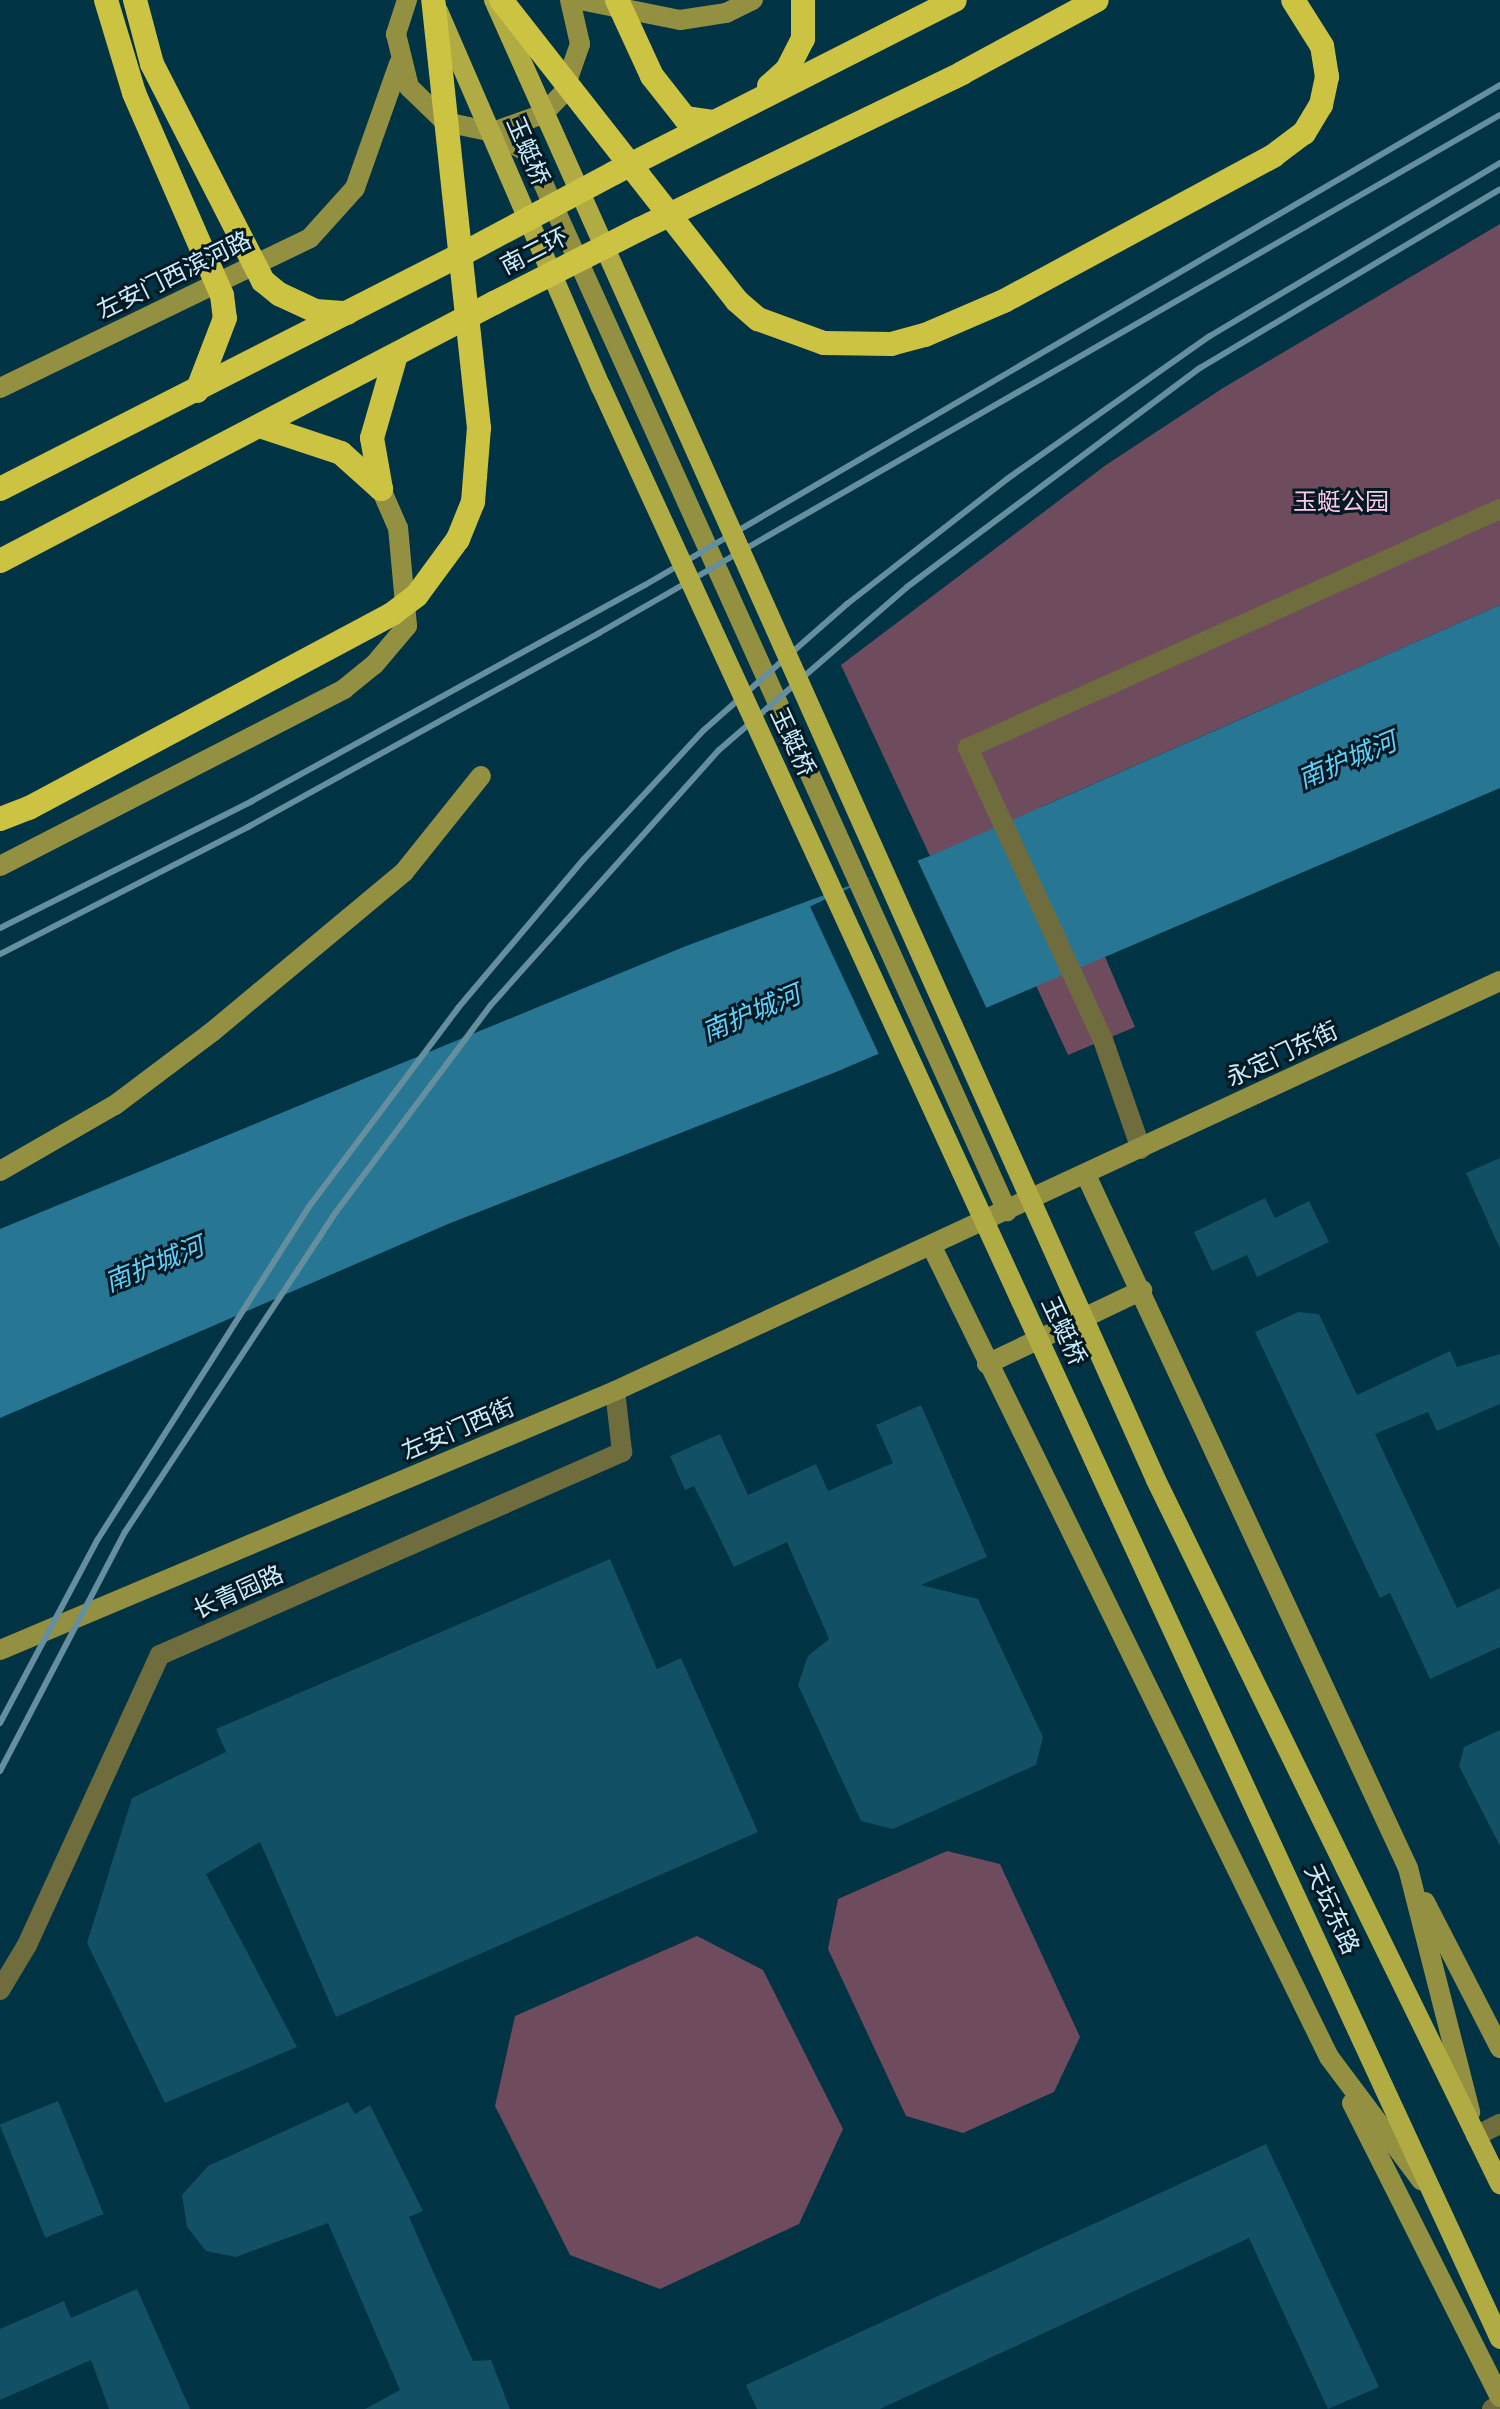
<!DOCTYPE html>
<html>
<head>
<meta charset="utf-8">
<style>
  body { margin:0 }
  #map { position:relative; width:1500px; height:2409px; overflow:hidden; background:#034; font-family:Ubuntu,"Noto Sans SC",sans-serif }
  div>[style] { position:absolute }
  .green>* { inset:0; background:#6e4c5e }
  .water>* { inset:0; background:#277794 }
  .pier>* { inset:0; background:#034; transform-origin:0 0 }
  .building>* { inset:0; background:#115065; transform-origin:0 0 }
  .street>* { height:20px; margin:-10px; padding:0 10px; transform-origin:10px; border-radius:10px; background:#6f6d3e }
  .secondary>* { height:20px; margin:-10px; padding:0 10px; transform-origin:10px; border-radius:10px; background:#949042 }
  .primary>* { height:20px; margin:-10px; padding:0 10px; transform-origin:10px; border-radius:10px; background:#b1ab43 }
  .highway>* { height:24px; margin:-12px; padding:0 12px; transform-origin:12px; border-radius:12px; background:#cbc341 }
  .rail>* { height:6px; margin:-3px; padding:0 3px; transform-origin:3px; border-radius:3px; background:#658f9e }
  .primary-bridge>* { height:20px; margin:-10px; padding:0 10px; transform-origin:10px; border-radius:10px; background:#b1ab43 }
  .highway-bridge>* { height:24px; margin:-12px; padding:0 12px; transform-origin:12px; border-radius:12px; background:#cbc341 }
  span { translate:-50% -50%; white-space:nowrap; text-align:center; line-height:1.15; -webkit-text-stroke:6px #001923; paint-order:stroke }
  .street-label { font-size:24px; color:#ccecfa }
  .park-label { font-size:24px; color:#fec9e5 }
  .water-label { font-size:26px; color:#60cffa; font-style:italic }
</style>
</head>
<body>
<div id="map">
  <div class="green">
    <div style="clip-path:polygon(1500px 224px,1500px 605px,1041px 807px,1135px 1027px,1068px 1055px,969px 840px,930px 856px,841px 665px,1106px 465px,1223px 388px)"></div>
    <div style="clip-path:polygon(947px 1851px,1000px 1864px,1080px 2037px,1054px 2092px,963px 2133px,906px 2116px,828px 1949px,838px 1899px)"></div>
    <div style="clip-path:polygon(697px 1936px,763px 1970px,843px 2129px,799px 2224px,660px 2289px,570px 2255px,495px 2106px,515px 2016px)"></div>
  </div>
  <div class="water">
    <div style="clip-path:polygon(1500px 605px,1500px 788px,836px 1072px,448px 1224px,0 1418px,0 1229px,686px 946px,930px 856px)"></div>
  </div>
  <div class="pier">
    <div style="left:916px;top:857px;width:170px;height:117px;rotate:65deg"></div>
  </div>
  <div class="building">
    <div style="clip-path:polygon(1500px 1158px,1500px 1249px,1466px 1173px)"></div>
    <div style="clip-path:polygon(1265px 1198px,1275px 1218px,1309px 1201px,1329px 1242px,1257px 1277px,1247px 1255px,1212px 1271px,1194px 1232px)"></div>
    <div style="clip-path:polygon(1298px 1312px,1319px 1314px,1357px 1395px,1450px 1351px,1457px 1367px,1500px 1354px,1500px 1404px,1437px 1431px,1428px 1412px,1375px 1434px,1457px 1608px,1500px 1588px,1500px 1647px,1430px 1679px,1390px 1593px,1380px 1598px,1255px 1332px)"></div>
    <div style="clip-path:polygon(921px 1405px,987px 1557px,921px 1585px,978px 1599px,1043px 1737px,1036px 1765px,893px 1829px,861px 1821px,798px 1685px,808px 1656px,829px 1639px,787px 1542px,734px 1567px,694px 1486px,685px 1490px,670px 1456px,720px 1434px,748px 1495px,816px 1464px,828px 1491px,893px 1463px,876px 1425px)"></div>
    <div style="clip-path:polygon(610px 1559px,657px 1669px,681px 1658px,758px 1832px,336px 2017px,260px 1842px,206px 1874px,297px 2047px,165px 2103px,87px 1943px,132px 1798px,226px 1752px,216px 1729px)"></div>
    <div style="clip-path:polygon(1500px 1730px,1500px 1846px,1459px 1766px,1464px 1747px)"></div>
    <div style="left:58px;top:2101px;width:122px;height:63px;rotate:68deg"></div>
    <div style="clip-path:polygon(348px 2102px,355px 2114px,370px 2105px,423px 2211px,409px 2217px,473px 2361px,491px 2360px,510px 2409px,365px 2409px,400px 2390px,328px 2223px,236px 2257px,206px 2251px,187px 2227px,182px 2195px,208px 2166px)"></div>
    <div style="clip-path:polygon(1266px 2144px,1379px 2387px,1328px 2409px,1249px 2238px,880px 2409px,757px 2409px,746px 2385px)"></div>
    <div style="clip-path:polygon(137px 2289px,190px 2409px,109px 2409px,91px 2360px,0 2400px,0 2329px,64px 2301px,71px 2318px)"></div>
  </div>
  <div class="street">
    <div style="left:1141px;top:1149px;width:115px;rotate:-109.2deg"></div>
    <div style="left:1103px;top:1040px;width:322px;rotate:-114.8deg"></div>
    <div style="left:968px;top:748px;width:583px;rotate:-24.19deg"></div>
    <div style="left:0;top:1990px;width:52px;rotate:-59deg"></div>
    <div style="left:27px;top:1945px;width:319px;rotate:-65.4deg"></div>
    <div style="left:160px;top:1655px;width:505px;rotate:-23.72deg"></div>
    <div style="left:622px;top:1452px;width:61px;rotate:-96.5deg"></div>
    <div style="left:1476px;top:2136px;width:27px;rotate:-27deg"></div>
    <div style="left:1492px;top:2409px;width:9px;rotate:-27deg"></div>
  </div>
  <div class="secondary">
    <div style="left:407px;top:0;width:36px;rotate:108deg"></div>
    <div style="left:396px;top:34px;width:55px;rotate:76.2deg"></div>
    <div style="left:409px;top:87px;width:50px;rotate:44.2deg"></div>
    <div style="left:445px;top:122px;width:49px;rotate:11.8deg"></div>
    <div style="left:493px;top:132px;width:53px;rotate:-19.8deg"></div>
    <div style="left:543px;top:114px;width:29px;rotate:-46deg"></div>
    <div style="left:563px;top:93px;width:52px;rotate:-70.9deg"></div>
    <div style="left:580px;top:44px;width:45px;rotate:-102.8deg"></div>
    <div style="left:580px;top:0;width:102px;rotate:11.3deg"></div>
    <div style="left:680px;top:20px;width:47px;rotate:-8.7deg"></div>
    <div style="left:726px;top:13px;width:30px;rotate:-26deg"></div>
    <div style="left:493px;top:132px;width:43px;rotate:30.7deg"></div>
    <div style="left:530px;top:154px;width:1160px;rotate:65.71deg"></div>
    <div style="left:0;top:388px;width:344px;rotate:-25.8deg"></div>
    <div style="left:310px;top:238px;width:67px;rotate:-48deg"></div>
    <div style="left:355px;top:188px;width:132px;rotate:-70.5deg"></div>
    <div style="left:0;top:866px;width:387px;rotate:-27.2deg"></div>
    <div style="left:344px;top:689px;width:38px;rotate:-39deg"></div>
    <div style="left:374px;top:665px;width:51px;rotate:-49.8deg"></div>
    <div style="left:407px;top:626px;width:98px;rotate:-95.2deg"></div>
    <div style="left:398px;top:528px;width:43px;rotate:-113.6deg"></div>
    <div style="left:0;top:1171px;width:133px;rotate:-29.9deg"></div>
    <div style="left:115px;top:1105px;width:121px;rotate:-37deg"></div>
    <div style="left:212px;top:1032px;width:250px;rotate:-39.8deg"></div>
    <div style="left:404px;top:872px;width:123px;rotate:-51.3deg"></div>
    <div style="left:1086px;top:1175px;width:764px;rotate:65.08deg"></div>
    <div style="left:1408px;top:1868px;width:252px;rotate:75.7deg"></div>
    <div style="left:932px;top:1247px;width:902px;rotate:63.89deg"></div>
    <div style="left:1329px;top:2057px;width:154px;rotate:53.2deg"></div>
    <div style="left:987px;top:1364px;width:172px;rotate:-25.5deg"></div>
    <div style="left:0;top:1650px;width:667px;rotate:-22.84deg"></div>
    <div style="left:615px;top:1391px;width:975px;rotate:-24.86deg"></div>
    <div style="left:1425px;top:1902px;width:164px;rotate:62.8deg"></div>
    <div style="left:1352px;top:2103px;width:329px;rotate:63.3deg"></div>
  </div>
  <div class="primary">
    <div style="left:1156px;top:1480px;width:784px;rotate:63.96deg"></div>
    <div style="left:1113px;top:1501px;width:923px;rotate:65.21deg"></div>
  </div>
  <div class="highway">
    <div style="left:652px;top:76px;width:53px;rotate:51.8deg"></div>
    <div style="left:685px;top:118px;width:28px;rotate:8deg"></div>
    <div style="left:769px;top:86px;width:24px;rotate:-42deg"></div>
    <div style="left:787px;top:70px;width:35px;rotate:-63deg"></div>
    <div style="left:803px;top:39px;width:39px;rotate:-90deg"></div>
    <div style="left:614px;top:173px;width:382px;rotate:-26.9deg"></div>
    <div style="left:640px;top:229px;width:358px;rotate:-25.8deg"></div>
    <div style="left:962px;top:73px;width:153px;rotate:-28.4deg"></div>
    <div style="left:279px;top:294px;width:40px;rotate:25deg"></div>
    <div style="left:315px;top:311px;width:32px;rotate:4deg"></div>
    <div style="left:737px;top:301px;width:28px;rotate:41deg"></div>
    <div style="left:758px;top:319px;width:70px;rotate:20deg"></div>
    <div style="left:824px;top:343px;width:67px;rotate:0.9deg"></div>
    <div style="left:891px;top:344px;width:35px;rotate:-15deg"></div>
    <div style="left:925px;top:335px;width:86px;rotate:-23.3deg"></div>
    <div style="left:1004px;top:301px;width:306px;rotate:-28.3deg"></div>
    <div style="left:1273px;top:156px;width:39px;rotate:-37deg"></div>
    <div style="left:1304px;top:133px;width:33px;rotate:-59deg"></div>
    <div style="left:1321px;top:105px;width:29px;rotate:-78deg"></div>
    <div style="left:1327px;top:77px;width:31px;rotate:-99deg"></div>
    <div style="left:1322px;top:46px;width:54px;rotate:-122.2deg"></div>
    <div style="left:197px;top:391px;width:78px;rotate:-69deg"></div>
    <div style="left:263px;top:427px;width:82px;rotate:18.4deg"></div>
    <div style="left:341px;top:453px;width:54px;rotate:42deg"></div>
    <div style="left:0;top:489px;width:523px;rotate:-26.96deg"></div>
    <div style="left:381px;top:489px;width:52px;rotate:-100deg"></div>
    <div style="left:372px;top:438px;width:86px;rotate:-73.9deg"></div>
    <div style="left:0;top:561px;width:557px;rotate:-27.58deg"></div>
    <div style="left:0;top:819px;width:31px;rotate:-21deg"></div>
  </div>
  <div class="rail">
    <div style="left:0;top:928px;width:282px;rotate:-26.7deg"></div>
    <div style="left:252px;top:801px;width:448px;rotate:-28.8deg"></div>
    <div style="left:645px;top:585px;width:990px;rotate:-30.32deg"></div>
    <div style="left:0;top:954px;width:279px;rotate:-27.1deg"></div>
    <div style="left:248px;top:827px;width:401px;rotate:-28.9deg"></div>
    <div style="left:599px;top:633px;width:1039px;rotate:-29.9deg"></div>
    <div style="left:0;top:1723px;width:208px;rotate:-62deg"></div>
    <div style="left:98px;top:1539px;width:392px;rotate:-57.6deg"></div>
    <div style="left:308px;top:1208px;width:250px;rotate:-53.1deg"></div>
    <div style="left:458px;top:1008px;width:195px;rotate:-49.8deg"></div>
    <div style="left:584px;top:859px;width:176px;rotate:-47.1deg"></div>
    <div style="left:704px;top:730px;width:191px;rotate:-41.4deg"></div>
    <div style="left:847px;top:604px;width:203px;rotate:-38deg"></div>
    <div style="left:1007px;top:479px;width:248px;rotate:-35.2deg"></div>
    <div style="left:1210px;top:336px;width:338px;rotate:-30.8deg"></div>
    <div style="left:0;top:1771px;width:270px;rotate:-62.4deg"></div>
    <div style="left:125px;top:1532px;width:378px;rotate:-56.6deg"></div>
    <div style="left:333px;top:1216px;width:262px;rotate:-53.2deg"></div>
    <div style="left:490px;top:1006px;width:343px;rotate:-48.2deg"></div>
    <div style="left:719px;top:750px;width:249px;rotate:-40.9deg"></div>
    <div style="left:907px;top:587px;width:366px;rotate:-36.8deg"></div>
    <div style="left:1200px;top:368px;width:349px;rotate:-30.8deg"></div>
  </div>
  <div class="primary-bridge">
    <div style="left:494px;top:0;width:1621px;rotate:65.9deg"></div>
    <div style="left:438px;top:11px;width:410px;rotate:66.6deg"></div>
    <div style="left:601px;top:387px;width:1226px;rotate:65.32deg"></div>
  </div>
  <div class="highway-bridge">
    <div style="left:106px;top:0;width:97px;rotate:73.2deg"></div>
    <div style="left:134px;top:93px;width:220px;rotate:66.5deg"></div>
    <div style="left:222px;top:295px;width:23px;rotate:83deg"></div>
    <div style="left:135px;top:0;width:66px;rotate:75.1deg"></div>
    <div style="left:152px;top:64px;width:244px;rotate:62.9deg"></div>
    <div style="left:263px;top:281px;width:21px;rotate:39deg"></div>
    <div style="left:501px;top:0;width:382px;rotate:51.9deg"></div>
    <div style="left:617px;top:0;width:84px;rotate:65.3deg"></div>
    <div style="left:466px;top:252px;width:168px;rotate:-28.1deg"></div>
    <div style="left:494px;top:303px;width:164px;rotate:-26.9deg"></div>
    <div style="left:29px;top:808px;width:412px;rotate:-28.1deg"></div>
    <div style="left:392px;top:614px;width:31px;rotate:-37deg"></div>
    <div style="left:417px;top:595px;width:69px;rotate:-53.8deg"></div>
    <div style="left:458px;top:539px;width:40px;rotate:-68deg"></div>
    <div style="left:473px;top:502px;width:74px;rotate:-85.4deg"></div>
    <div style="left:479px;top:428px;width:430px;rotate:-96.1deg"></div>
  </div>
  <div class="street-label">
    <span style="left:528px;top:151px;rotate:67deg">玉蜓桥</span>
    <span style="left:534px;top:251px;rotate:-27deg">南二环</span>
    <span style="left:174px;top:275px;rotate:-26deg">左安门西滨河路</span>
    <span style="left:793px;top:742px;rotate:65deg">玉蜓桥</span>
    <span style="left:1282px;top:1054px;rotate:-25deg">永定门东街</span>
    <span style="left:1064px;top:1331px;rotate:65deg">玉蜓桥</span>
    <span style="left:458px;top:1429px;rotate:-23deg">左安门西街</span>
    <span style="left:238px;top:1592px;rotate:-24deg">长青园路</span>
    <span style="left:1332px;top:1909px;rotate:65deg">天坛东路</span>
  </div>
  <div class="park-label">
    <span style="left:1341px;top:502px">玉蜓公园</span>
  </div>
  <div class="water-label">
    <span style="left:1347px;top:760px;rotate:-23deg">南护城河</span>
    <span style="left:751px;top:1013px;rotate:-23deg">南护城河</span>
    <span style="left:154px;top:1264px;rotate:-22deg">南护城河</span>
  </div>
</div>
</body>
</html>
